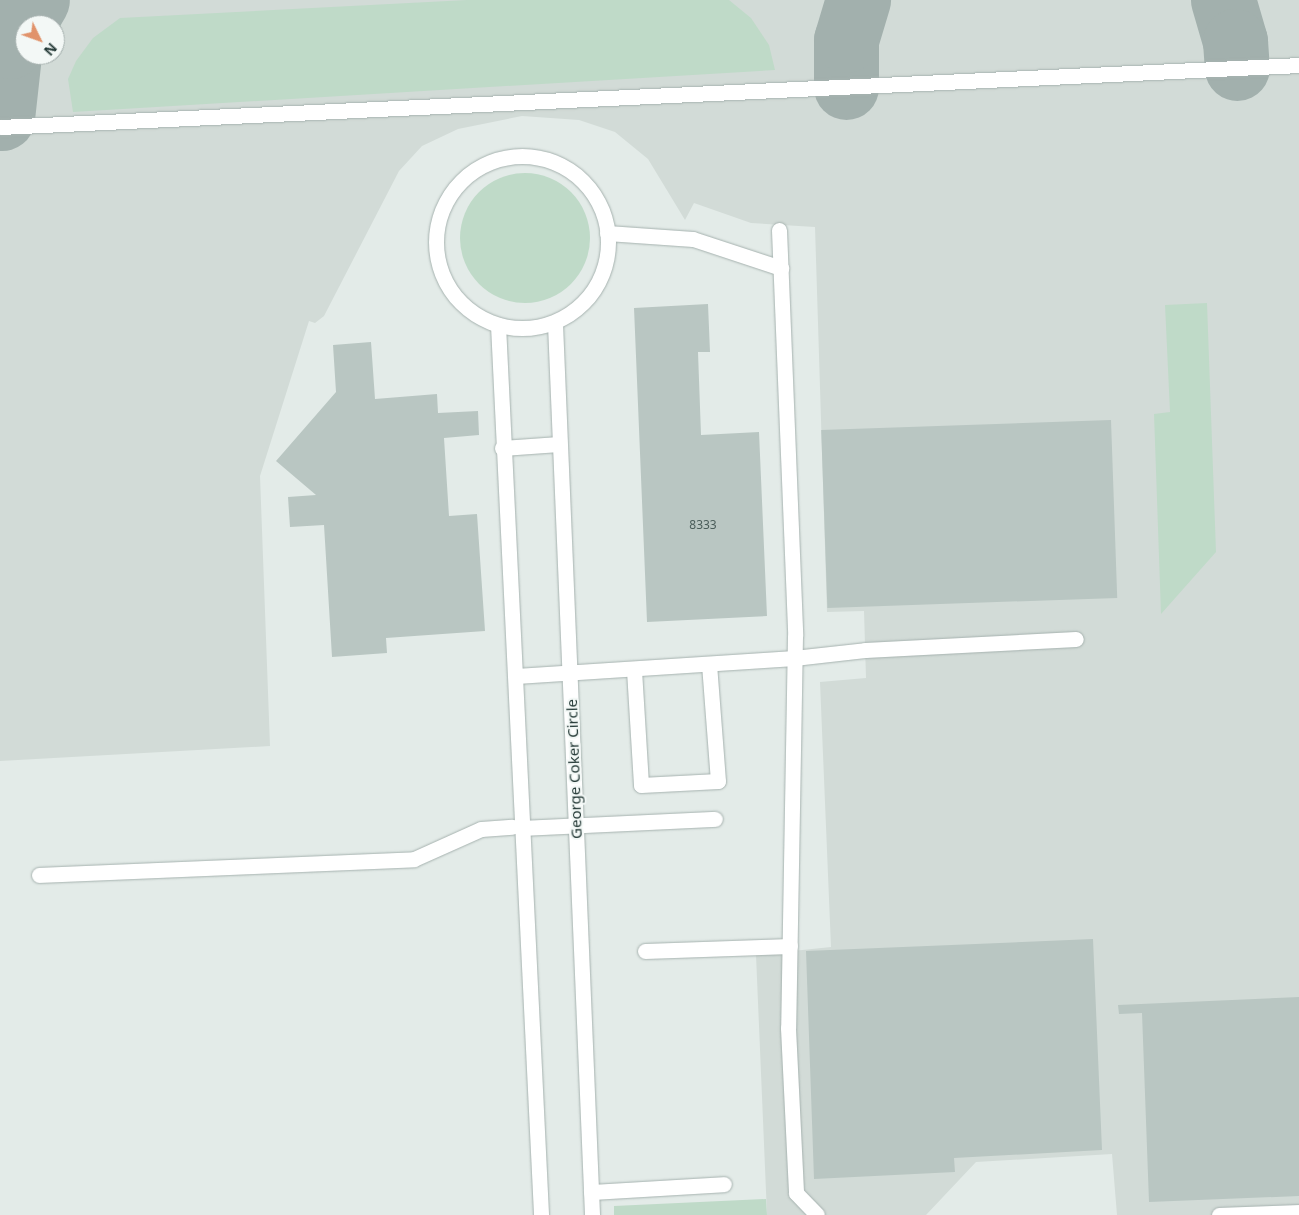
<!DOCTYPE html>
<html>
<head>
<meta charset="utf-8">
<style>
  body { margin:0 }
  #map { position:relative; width:1299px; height:1215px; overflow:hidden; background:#e3ebe8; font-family:"Noto Sans",sans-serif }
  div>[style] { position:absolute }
  .built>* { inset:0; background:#d2dbd7 }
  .green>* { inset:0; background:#bfdac8 }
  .round { border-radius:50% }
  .taxiway>* { height:65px; margin:-32.5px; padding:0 32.5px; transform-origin:32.5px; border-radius:32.5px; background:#a2b0ad }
  .building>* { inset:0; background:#b9c6c2; transform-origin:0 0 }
  .roads { filter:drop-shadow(0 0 1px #a6b2af) drop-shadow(0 0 1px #a6b2af) }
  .minor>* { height:15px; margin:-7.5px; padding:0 7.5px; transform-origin:7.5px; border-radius:7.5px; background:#fff }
  .minor>.ring { margin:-7.5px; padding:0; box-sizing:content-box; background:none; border:15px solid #fff; border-radius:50% }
  span { translate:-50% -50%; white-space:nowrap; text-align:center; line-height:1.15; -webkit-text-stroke:4px #f3f8f6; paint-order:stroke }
  .number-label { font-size:12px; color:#4a5d5a }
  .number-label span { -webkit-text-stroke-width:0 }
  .street-label { font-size:15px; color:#253a37 }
  .north { position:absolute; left:15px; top:15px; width:50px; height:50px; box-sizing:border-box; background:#f3f8f6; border:1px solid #a1acaa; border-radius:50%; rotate:132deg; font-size:14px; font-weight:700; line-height:20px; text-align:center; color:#253a37 }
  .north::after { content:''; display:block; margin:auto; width:18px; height:22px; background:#e1936b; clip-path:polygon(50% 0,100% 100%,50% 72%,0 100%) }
</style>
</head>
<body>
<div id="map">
  <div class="built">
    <div style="clip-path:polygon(evenodd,0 0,1299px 0,1299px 1215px,1117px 1215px,1112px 1154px,976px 1162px,926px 1215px,767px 1215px,756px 955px,831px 947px,820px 682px,866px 678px,864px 611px,827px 612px,815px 227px,751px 223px,694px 203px,685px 220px,648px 159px,615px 132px,579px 120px,522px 116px,458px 129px,422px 146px,399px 171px,324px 316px,315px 323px,309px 321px,260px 476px,270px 746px,0 761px,0 0,25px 25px,55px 25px,55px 55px,25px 55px,25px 25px)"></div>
  </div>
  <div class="green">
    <div style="clip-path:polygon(467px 0,729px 0,751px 18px,769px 45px,775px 70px,73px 112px,68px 79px,76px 61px,93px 38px,120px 18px)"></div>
    <div class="round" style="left:460px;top:173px;width:130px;height:130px"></div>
    <div style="clip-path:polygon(1207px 303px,1216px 552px,1161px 614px,1154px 414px,1170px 412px,1165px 305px)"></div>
    <div style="clip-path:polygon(766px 1199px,767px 1215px,614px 1215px,614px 1206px)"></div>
  </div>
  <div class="taxiway">
    <div style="left:1223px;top:0;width:43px;rotate:73.7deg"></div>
    <div style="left:1235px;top:41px;width:27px;rotate:86deg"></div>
    <div style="left:846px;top:87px;width:47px;rotate:-90deg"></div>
    <div style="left:846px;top:40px;width:42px;rotate:-73.3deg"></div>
    <div style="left:2px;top:118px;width:72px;rotate:-83.7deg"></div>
    <div style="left:10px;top:46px;width:53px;rotate:-59.6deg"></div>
  </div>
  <div class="building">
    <div style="clip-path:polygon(708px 304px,710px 352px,698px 352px,701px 435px,759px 432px,767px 616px,647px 622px,634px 308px)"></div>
    <div style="clip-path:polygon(371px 342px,375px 399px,437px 394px,438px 413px,478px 411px,479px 435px,444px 438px,449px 516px,477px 514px,485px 631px,386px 638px,387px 653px,332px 657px,324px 525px,290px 527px,288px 497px,316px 495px,276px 461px,336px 392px,333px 345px)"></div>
    <div style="left:1111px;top:420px;width:178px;height:290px;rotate:88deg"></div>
    <div style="clip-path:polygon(1093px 939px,1102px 1150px,954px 1158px,955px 1172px,814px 1179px,806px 951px)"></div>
    <div style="clip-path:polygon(1299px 997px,1299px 1196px,1149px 1202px,1142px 1013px,1119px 1014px,1118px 1005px)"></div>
  </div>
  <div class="roads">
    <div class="minor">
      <div style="left:0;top:127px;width:1300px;rotate:-2.73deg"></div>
      <div class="ring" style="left:436px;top:156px;width:157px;height:157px"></div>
      <div style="left:779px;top:230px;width:406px;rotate:87.7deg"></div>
      <div style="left:795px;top:636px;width:392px;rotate:91deg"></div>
      <div style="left:788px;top:1028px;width:165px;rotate:87.2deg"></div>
      <div style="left:796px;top:1193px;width:30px;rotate:46deg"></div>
      <div style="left:607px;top:233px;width:86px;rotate:4deg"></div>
      <div style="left:693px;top:239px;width:93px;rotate:18.2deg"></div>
      <div style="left:555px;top:324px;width:892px;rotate:87.62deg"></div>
      <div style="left:498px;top:325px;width:891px;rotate:87.23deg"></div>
      <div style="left:502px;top:448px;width:57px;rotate:-4deg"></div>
      <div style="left:634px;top:670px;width:115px;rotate:86.5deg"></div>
      <div style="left:641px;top:785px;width:77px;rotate:-3deg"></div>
      <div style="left:718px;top:781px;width:117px;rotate:-94.4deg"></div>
      <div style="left:516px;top:676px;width:279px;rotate:-3.7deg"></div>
      <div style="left:794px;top:658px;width:71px;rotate:-6.4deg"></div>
      <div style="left:865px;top:650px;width:211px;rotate:-3deg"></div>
      <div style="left:523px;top:828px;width:192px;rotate:-2.7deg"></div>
      <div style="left:39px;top:875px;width:375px;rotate:-2.4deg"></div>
      <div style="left:414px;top:859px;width:73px;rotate:-24.1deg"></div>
      <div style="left:481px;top:829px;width:31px;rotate:-4deg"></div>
      <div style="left:645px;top:951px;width:145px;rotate:-2deg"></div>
      <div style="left:591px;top:1192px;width:133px;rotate:-3.4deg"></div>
      <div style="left:1219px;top:1215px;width:80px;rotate:-2.1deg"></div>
    </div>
  </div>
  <div class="number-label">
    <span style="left:703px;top:525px">8333</span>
  </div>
  <div class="street-label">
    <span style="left:574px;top:769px;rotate:-92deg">George Coker Circle</span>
  </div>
  <div class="north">N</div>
</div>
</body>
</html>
